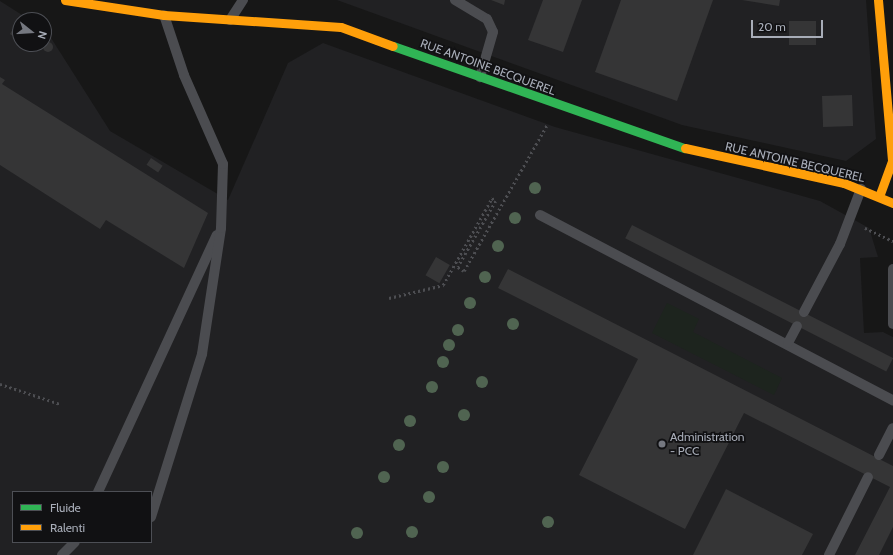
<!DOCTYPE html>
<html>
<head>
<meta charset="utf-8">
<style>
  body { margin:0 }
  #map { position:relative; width:893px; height:555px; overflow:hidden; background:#171717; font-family:Cabin,sans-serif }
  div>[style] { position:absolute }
  .built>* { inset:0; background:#212123 }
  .green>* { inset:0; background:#1d241e }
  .building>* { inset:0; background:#353536; transform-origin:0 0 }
  .round { border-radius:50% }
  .path>* { height:2.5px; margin-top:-1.25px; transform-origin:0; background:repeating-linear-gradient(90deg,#4d4e52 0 2px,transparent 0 5px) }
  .lane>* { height:10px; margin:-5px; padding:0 5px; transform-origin:5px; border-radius:5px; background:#4b4c50 }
  .fast>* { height:9px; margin:-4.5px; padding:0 4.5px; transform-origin:4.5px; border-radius:4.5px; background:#30b455 }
  .slow>* { height:9px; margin:-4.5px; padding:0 4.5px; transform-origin:4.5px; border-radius:4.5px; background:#ff9f0a }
  .trees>* { width:12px; height:12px; margin:-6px; border-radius:50%; background:#506451 }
  .dots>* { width:11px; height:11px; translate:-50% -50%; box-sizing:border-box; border:2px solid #111113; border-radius:50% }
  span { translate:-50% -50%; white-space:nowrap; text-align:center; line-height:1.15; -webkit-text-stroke:3.5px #111113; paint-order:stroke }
  .street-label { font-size:12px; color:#a8adb8 }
  .poi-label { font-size:12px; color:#a8adb8 }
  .left { translate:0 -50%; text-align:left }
  .legend { position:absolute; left:12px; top:491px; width:140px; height:52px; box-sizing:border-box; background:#111113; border:1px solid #4d4f55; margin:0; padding:5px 7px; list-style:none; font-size:12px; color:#a8adb8 }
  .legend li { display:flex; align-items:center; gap:8px; height:20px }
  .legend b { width:20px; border:1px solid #4d4f55 }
  .north { position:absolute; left:12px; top:12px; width:40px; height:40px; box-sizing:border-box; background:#111113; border:1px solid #4d4f55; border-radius:50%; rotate:107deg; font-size:11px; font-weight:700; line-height:16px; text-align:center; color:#a8adb8 }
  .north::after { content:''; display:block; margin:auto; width:14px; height:18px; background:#757880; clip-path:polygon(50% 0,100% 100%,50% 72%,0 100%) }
  .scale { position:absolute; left:751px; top:20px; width:72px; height:18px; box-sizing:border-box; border:2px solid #a8adb8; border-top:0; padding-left:5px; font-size:12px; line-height:14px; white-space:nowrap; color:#a8adb8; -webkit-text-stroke:3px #111113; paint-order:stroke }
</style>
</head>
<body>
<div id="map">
  <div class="built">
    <div style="clip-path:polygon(337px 0,866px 0,876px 139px,846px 161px,682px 125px)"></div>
    <div style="clip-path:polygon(evenodd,0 1px,30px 20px,20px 20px,20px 44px,44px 44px,46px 30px,110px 131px,228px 200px,288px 63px,323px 43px,555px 127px,820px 201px,869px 228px,878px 257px,860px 258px,864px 333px,883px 332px,893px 337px,893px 555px,0 555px,0 1px,13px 492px,151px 492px,151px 542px,13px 542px,13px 492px)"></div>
  </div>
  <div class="green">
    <div style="clip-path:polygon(667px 303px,699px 319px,693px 332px,782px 378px,774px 395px,652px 333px)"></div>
  </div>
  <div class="building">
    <div style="clip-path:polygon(491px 0,505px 0,504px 5px)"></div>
    <div style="clip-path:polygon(543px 0,582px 0,563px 52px,528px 40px)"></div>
    <div style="clip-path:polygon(621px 0,713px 0,677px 101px,595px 72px)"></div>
    <div style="clip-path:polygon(742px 0,780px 0,779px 6px)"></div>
    <div style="clip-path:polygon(20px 16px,27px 20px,20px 20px,20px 41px,10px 34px)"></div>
    <div style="left:789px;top:21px;width:27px;height:24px"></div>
    <div class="round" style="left:43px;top:42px;width:10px;height:10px"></div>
    <div style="clip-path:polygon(0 77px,5px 80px,2px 84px,208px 213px,184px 268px,106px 220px,100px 229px,0 165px)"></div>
    <div style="left:852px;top:95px;width:31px;height:30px;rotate:88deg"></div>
    <div style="left:151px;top:158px;width:14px;height:8px;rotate:34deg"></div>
    <div style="left:632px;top:225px;width:293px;height:15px;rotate:27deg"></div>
    <div style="left:436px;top:257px;width:16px;height:21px;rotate:30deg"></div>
    <div style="clip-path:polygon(508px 269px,893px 466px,893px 527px,879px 555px,855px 555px,890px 487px,744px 413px,685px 529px,579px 475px,638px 359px,498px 288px)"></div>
    <div style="clip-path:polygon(726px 489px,813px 534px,802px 555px,693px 555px)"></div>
  </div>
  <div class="path">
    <div style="left:865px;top:228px;width:31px;rotate:25deg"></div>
    <div style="left:389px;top:298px;width:56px;rotate:-13.5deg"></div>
    <div style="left:443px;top:285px;width:100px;rotate:-60.6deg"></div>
    <div style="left:492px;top:198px;width:5px;rotate:37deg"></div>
    <div style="left:496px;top:201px;width:76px;rotate:119.9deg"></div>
    <div style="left:458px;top:267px;width:7px;rotate:34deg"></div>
    <div style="left:464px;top:271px;width:168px;rotate:-60.4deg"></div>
    <div style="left:0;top:384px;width:63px;rotate:18.4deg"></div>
  </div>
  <div class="lane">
    <div style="left:455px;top:0;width:37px;rotate:31deg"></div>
    <div style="left:487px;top:19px;width:14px;rotate:65deg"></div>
    <div style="left:493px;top:32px;width:47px;rotate:106.1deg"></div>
    <div style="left:230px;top:20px;width:24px;rotate:-57deg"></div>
    <div style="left:540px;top:215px;width:399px;rotate:27.7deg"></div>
    <div style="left:893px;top:269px;width:55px;rotate:90deg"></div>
    <div style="left:804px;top:312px;width:77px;rotate:-62.1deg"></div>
    <div style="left:840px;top:244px;width:59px;rotate:-69.1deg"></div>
    <div style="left:788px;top:343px;width:19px;rotate:-62deg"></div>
    <div style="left:879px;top:455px;width:30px;rotate:-63deg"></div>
    <div style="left:98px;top:492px;width:283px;rotate:-65.2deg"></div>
    <div style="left:151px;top:517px;width:171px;rotate:-72.6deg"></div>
    <div style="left:202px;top:354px;width:127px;rotate:-81.4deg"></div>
    <div style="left:221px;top:228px;width:64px;rotate:-88.2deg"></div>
    <div style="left:223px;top:164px;width:97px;rotate:-113.7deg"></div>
    <div style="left:184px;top:75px;width:63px;rotate:-108.4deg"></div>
    <div style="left:62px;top:555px;width:18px;rotate:-45deg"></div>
    <div style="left:829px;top:555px;width:87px;rotate:-63.4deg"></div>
  </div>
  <div class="fast">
    <div style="left:393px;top:46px;width:309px;rotate:19.3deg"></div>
  </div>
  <div class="slow">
    <div style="left:65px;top:0;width:100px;rotate:8.6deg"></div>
    <div style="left:164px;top:15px;width:177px;rotate:3.9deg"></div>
    <div style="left:341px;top:27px;width:55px;rotate:20.1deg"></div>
    <div style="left:878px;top:0;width:162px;rotate:85deg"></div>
    <div style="left:892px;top:161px;width:37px;rotate:110deg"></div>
    <div style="left:685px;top:148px;width:163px;rotate:12.4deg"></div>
    <div style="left:844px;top:183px;width:53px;rotate:22.2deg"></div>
  </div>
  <div class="trees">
    <div style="left:535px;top:188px"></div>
    <div style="left:515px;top:218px"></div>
    <div style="left:498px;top:246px"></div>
    <div style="left:485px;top:277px"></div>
    <div style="left:470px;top:303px"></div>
    <div style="left:513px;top:324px"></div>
    <div style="left:458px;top:330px"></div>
    <div style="left:449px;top:345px"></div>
    <div style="left:443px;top:362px"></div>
    <div style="left:482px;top:382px"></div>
    <div style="left:432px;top:387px"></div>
    <div style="left:464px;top:415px"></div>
    <div style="left:410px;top:421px"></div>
    <div style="left:399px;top:445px"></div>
    <div style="left:443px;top:467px"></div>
    <div style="left:384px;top:477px"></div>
    <div style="left:429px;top:497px"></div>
    <div style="left:548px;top:522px"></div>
    <div style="left:412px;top:532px"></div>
    <div style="left:357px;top:533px"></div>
  </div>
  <div class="dots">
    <div style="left:662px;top:444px;background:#757880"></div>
  </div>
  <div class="street-label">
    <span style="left:488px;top:67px;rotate:20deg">RUE ANTOINE BECQUEREL</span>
    <span style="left:795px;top:162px;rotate:13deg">RUE ANTOINE BECQUEREL</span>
  </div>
  <div class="poi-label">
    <span class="left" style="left:670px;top:444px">Administration<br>- PCC</span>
  </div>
  <ul class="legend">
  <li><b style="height:5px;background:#30b455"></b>Fluide</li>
  <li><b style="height:5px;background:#ff9f0a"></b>Ralenti</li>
  </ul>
  <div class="north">N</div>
  <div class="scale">20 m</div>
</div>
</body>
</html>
